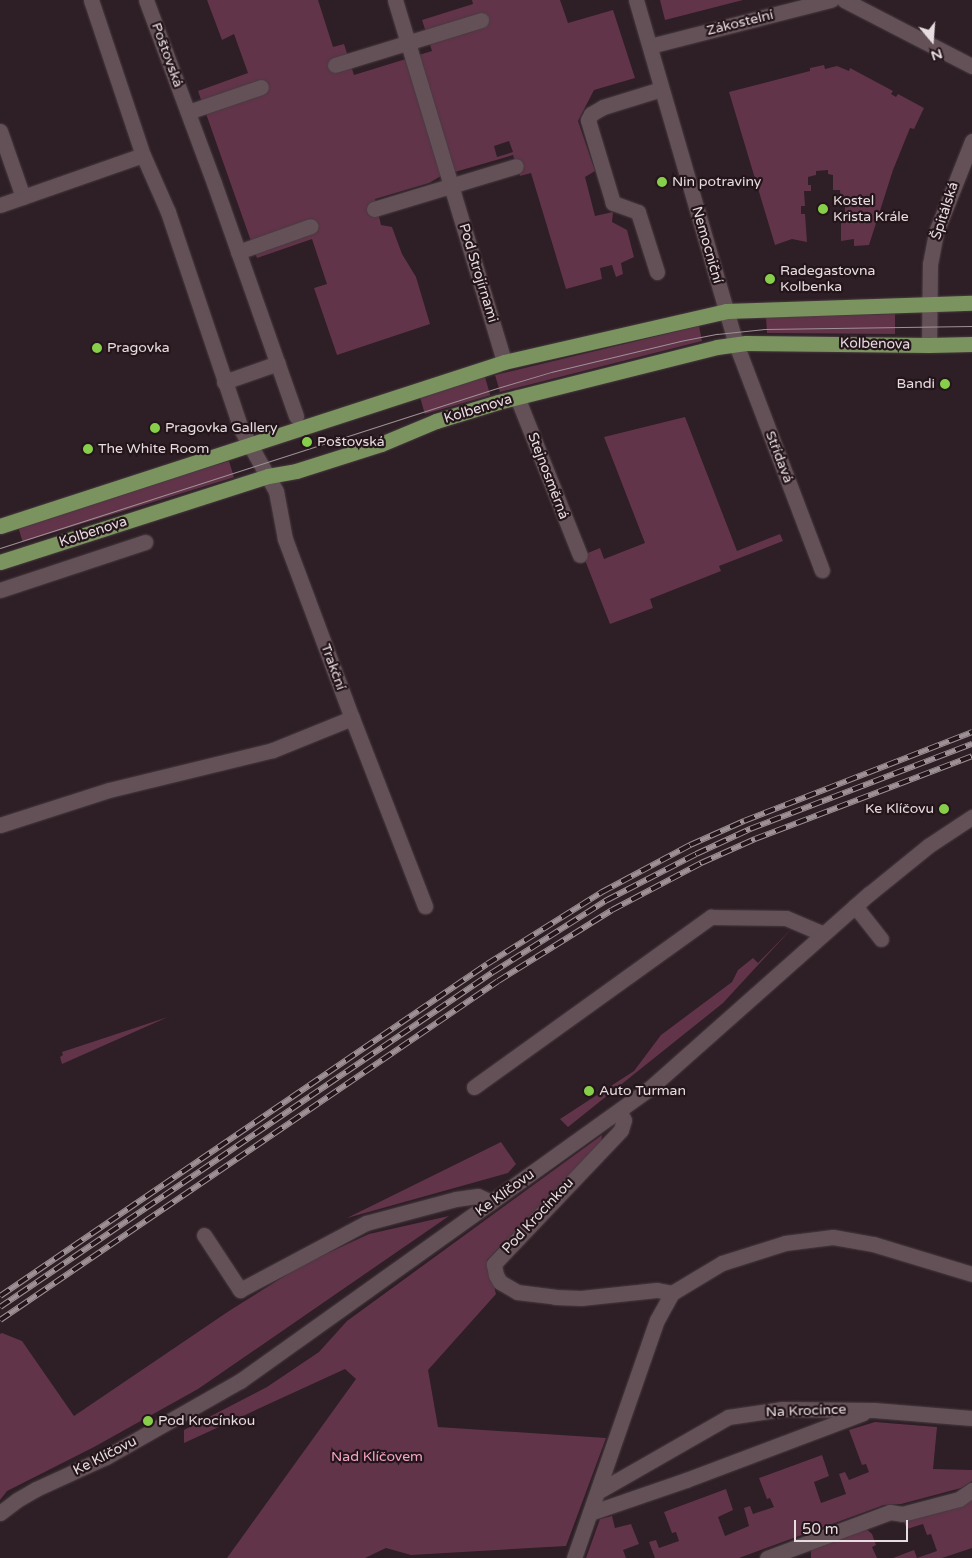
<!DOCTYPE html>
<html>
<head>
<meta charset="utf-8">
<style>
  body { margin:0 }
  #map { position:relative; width:972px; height:1558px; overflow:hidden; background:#2e1e25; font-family:"Varela Round",sans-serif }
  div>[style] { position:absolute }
  .green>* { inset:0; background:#623449; transform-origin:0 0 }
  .roads { filter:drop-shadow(0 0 1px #473b40) drop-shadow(0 0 1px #473b40) }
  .minor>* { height:15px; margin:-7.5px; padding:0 7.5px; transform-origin:7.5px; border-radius:7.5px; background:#645158 }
  .major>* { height:15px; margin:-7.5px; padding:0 7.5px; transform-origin:7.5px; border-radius:7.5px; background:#7b945f }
  .tram>* { height:1px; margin:-0.5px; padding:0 0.5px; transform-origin:0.5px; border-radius:0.5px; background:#9e9196 }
  .rail>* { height:5.5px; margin-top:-2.75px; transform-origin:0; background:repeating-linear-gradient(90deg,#24151b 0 11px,#9e9196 0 22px); box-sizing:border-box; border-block:1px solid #9e9196 }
  .dots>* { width:14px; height:14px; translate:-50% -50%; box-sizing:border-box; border:2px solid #24151b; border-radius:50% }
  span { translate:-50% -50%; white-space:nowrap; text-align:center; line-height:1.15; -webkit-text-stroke:4.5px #24151b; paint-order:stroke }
  .street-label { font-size:14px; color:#e7dce0 }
  .poi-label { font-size:14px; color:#e7dce0 }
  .left { translate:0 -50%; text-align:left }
  .right { translate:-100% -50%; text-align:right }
  .park-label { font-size:14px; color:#f5a4c7 }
  .north { position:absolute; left:907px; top:15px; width:50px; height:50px; -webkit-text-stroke:4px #24151b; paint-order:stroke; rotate:162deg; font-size:14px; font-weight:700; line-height:20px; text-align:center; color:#e7dce0 }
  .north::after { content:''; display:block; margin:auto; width:18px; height:22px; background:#e7dce0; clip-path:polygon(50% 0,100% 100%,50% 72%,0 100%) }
  .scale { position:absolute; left:794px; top:1520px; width:114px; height:22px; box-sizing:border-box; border:2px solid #e7dce0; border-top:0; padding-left:6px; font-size:15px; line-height:18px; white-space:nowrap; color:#e7dce0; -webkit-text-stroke:4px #24151b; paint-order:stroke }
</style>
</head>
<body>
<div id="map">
  <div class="green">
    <div style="clip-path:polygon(evenodd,207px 0,318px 0,333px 47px,344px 44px,354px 75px,432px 51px,422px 20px,473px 4px,472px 0,560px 0,568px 23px,613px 10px,635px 78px,594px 90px,578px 121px,595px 171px,585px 177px,595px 216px,613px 212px,612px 222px,627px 230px,634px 257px,621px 263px,623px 274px,616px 277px,612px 265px,600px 268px,602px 279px,566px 289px,531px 173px,520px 176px,513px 155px,441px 176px,429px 183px,375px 199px,381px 225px,392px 227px,402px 254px,416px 277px,430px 324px,337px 355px,314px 288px,327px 284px,312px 239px,257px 258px,198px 91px,248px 73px,234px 34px,222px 40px,207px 0,509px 141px,513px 152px,497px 157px,494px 146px,509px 141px)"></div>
    <div style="clip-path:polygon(660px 0,743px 0,665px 20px)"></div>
    <div style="clip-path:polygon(824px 65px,825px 69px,837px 66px,849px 71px,850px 68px,893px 91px,891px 94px,896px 97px,898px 94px,924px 108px,914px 129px,910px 128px,893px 170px,869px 245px,854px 246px,854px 239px,841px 241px,841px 213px,845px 212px,845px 205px,841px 204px,840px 190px,833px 190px,833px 175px,828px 174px,828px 170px,816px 171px,816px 175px,808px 177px,808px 185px,811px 185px,811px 191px,804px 191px,805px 206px,801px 206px,801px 214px,805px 214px,807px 242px,792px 239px,775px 245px,729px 92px,810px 71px,810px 68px)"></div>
    <div style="clip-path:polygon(895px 314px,895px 334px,767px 333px,766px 317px)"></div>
    <div style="clip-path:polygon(699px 326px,702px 341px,500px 392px,495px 375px)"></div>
    <div style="left:485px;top:377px;width:19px;height:68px;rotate:74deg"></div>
    <div style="clip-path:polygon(685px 417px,737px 551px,780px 534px,783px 541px,719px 566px,721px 571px,650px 599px,653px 608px,610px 624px,583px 555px,600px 548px,604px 559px,645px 543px,604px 437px)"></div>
    <div style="left:229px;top:461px;width:17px;height:221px;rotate:73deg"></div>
    <div style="clip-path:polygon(795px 925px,723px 1003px,568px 1127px,560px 1119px,634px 1071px,661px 1035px,732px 982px,738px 970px,753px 958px,758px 963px)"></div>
    <div style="clip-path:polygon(168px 1017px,62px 1064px,60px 1057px,63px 1055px,62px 1052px)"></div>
    <div style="clip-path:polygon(602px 1135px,601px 1144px,487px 1260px,496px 1294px,428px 1370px,438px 1427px,606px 1438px,566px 1546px,411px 1555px,386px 1548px,365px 1558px,227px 1558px,356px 1379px,345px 1369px,184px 1443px,184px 1430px,267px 1387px,319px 1352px,347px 1321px)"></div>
    <div style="clip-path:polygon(501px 1142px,516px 1164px,508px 1173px,347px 1218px)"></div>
    <div style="clip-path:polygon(449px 1216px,198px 1389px,94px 1447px,7px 1491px,0 1500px,0 1334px,2px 1333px,22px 1341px,74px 1416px,229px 1311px,302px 1265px,369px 1234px)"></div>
    <div style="clip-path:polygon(875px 1422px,937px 1427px,933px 1469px,972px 1470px,972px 1481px,961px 1488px,901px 1504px,884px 1505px,739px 1558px,655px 1558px,649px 1542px,656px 1540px,659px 1548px,679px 1541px,676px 1532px,672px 1533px,664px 1512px,726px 1489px,733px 1510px,718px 1517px,725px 1536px,749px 1526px,744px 1508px,750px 1506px,753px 1514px,774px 1507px,770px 1498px,767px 1499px,759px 1478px,822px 1455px,829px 1476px,814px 1482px,821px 1503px,846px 1494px,839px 1474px,845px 1472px,849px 1480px,869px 1472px,866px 1464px,862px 1465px,849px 1430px)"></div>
    <div style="clip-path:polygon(972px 1495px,972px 1548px,942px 1558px,893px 1558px,914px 1550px,917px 1558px,937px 1551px,931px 1534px,927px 1535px,923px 1524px,907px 1529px,904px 1522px)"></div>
    <div style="clip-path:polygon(612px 1516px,615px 1528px,631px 1524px,639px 1544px,623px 1550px,626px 1558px,586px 1558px,600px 1519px)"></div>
    <div style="clip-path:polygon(865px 1528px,872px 1534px,876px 1545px,872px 1547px,877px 1558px,811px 1558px,811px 1551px,814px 1545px)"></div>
  </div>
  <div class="roads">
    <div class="minor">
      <div style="left:91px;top:0;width:163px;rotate:71.5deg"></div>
      <div style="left:143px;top:155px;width:62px;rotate:66.3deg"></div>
      <div style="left:168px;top:212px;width:229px;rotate:71.4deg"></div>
      <div style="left:241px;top:429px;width:71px;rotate:60.6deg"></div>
      <div style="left:276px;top:491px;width:49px;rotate:79.4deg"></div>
      <div style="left:285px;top:539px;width:191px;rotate:69.5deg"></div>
      <div style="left:352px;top:718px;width:202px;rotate:68.8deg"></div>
      <div style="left:146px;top:0;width:195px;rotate:69.6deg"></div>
      <div style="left:214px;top:183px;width:247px;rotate:70.6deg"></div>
      <div style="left:395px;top:0;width:378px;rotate:73.2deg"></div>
      <div style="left:636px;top:0;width:358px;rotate:73.8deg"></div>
      <div style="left:736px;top:344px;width:242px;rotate:69.2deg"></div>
      <div style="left:844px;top:0;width:144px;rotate:27.3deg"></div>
      <div style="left:650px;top:46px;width:187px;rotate:-14.3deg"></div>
      <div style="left:335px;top:65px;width:153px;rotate:-17.1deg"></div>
      <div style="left:188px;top:112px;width:77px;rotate:-18.9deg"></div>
      <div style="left:0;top:131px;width:70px;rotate:70.8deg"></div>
      <div style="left:0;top:205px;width:151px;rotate:-19.3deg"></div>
      <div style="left:374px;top:209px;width:148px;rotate:-16.8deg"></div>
      <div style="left:238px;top:252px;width:77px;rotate:-19.6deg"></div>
      <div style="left:657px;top:272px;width:63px;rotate:-107.6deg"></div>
      <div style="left:638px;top:212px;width:27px;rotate:-160deg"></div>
      <div style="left:613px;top:203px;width:87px;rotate:-106.8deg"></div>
      <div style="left:588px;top:120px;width:7px;rotate:-63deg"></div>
      <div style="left:591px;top:114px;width:14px;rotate:-30deg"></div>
      <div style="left:603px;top:107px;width:61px;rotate:-17.2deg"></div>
      <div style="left:929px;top:345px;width:81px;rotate:-89.3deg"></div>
      <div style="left:930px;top:264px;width:33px;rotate:-79deg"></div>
      <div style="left:936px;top:232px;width:98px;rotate:-68.4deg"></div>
      <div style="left:224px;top:382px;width:57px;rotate:-19.4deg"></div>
      <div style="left:517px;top:397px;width:170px;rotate:68.3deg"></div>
      <div style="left:0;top:590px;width:153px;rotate:-18.3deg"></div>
      <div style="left:0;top:825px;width:114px;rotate:-17.8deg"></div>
      <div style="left:109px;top:790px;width:169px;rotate:-13.7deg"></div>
      <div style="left:273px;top:750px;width:85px;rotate:-22.1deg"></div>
      <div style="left:855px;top:906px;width:42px;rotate:51.8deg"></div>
      <div style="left:474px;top:1087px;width:292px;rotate:-35.7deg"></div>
      <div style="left:711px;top:917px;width:75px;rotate:0.8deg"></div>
      <div style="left:786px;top:918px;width:39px;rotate:23deg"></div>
      <div style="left:619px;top:1111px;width:10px;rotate:61deg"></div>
      <div style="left:624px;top:1120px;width:10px;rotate:107deg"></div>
      <div style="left:621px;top:1130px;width:185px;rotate:133.5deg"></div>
      <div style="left:494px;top:1264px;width:11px;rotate:80deg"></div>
      <div style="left:496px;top:1275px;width:8px;rotate:60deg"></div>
      <div style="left:500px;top:1282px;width:20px;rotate:30deg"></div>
      <div style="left:517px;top:1292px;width:38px;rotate:7deg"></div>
      <div style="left:555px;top:1297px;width:26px;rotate:2deg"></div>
      <div style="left:581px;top:1298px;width:76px;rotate:-6deg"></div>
      <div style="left:657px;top:1290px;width:15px;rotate:11deg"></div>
      <div style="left:204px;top:1235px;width:66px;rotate:56.8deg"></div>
      <div style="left:240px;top:1290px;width:143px;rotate:-28deg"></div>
      <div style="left:366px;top:1223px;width:93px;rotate:-14.9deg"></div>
      <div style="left:456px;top:1199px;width:22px;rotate:-8deg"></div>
      <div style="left:478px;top:1196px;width:14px;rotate:25deg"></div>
      <div style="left:599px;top:1491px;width:149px;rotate:-29.8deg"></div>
      <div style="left:728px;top:1417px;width:55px;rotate:-8.4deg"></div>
      <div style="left:782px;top:1409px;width:92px;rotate:0.6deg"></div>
      <div style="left:874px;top:1410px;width:98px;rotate:4.7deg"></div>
      <div style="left:0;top:1513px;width:21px;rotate:-37deg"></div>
      <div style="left:17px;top:1500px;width:22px;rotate:-30deg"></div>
      <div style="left:36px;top:1489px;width:77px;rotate:-24.6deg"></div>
      <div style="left:106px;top:1457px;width:154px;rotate:-29.6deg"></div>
      <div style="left:240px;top:1381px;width:308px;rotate:-35.5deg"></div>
      <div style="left:491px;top:1202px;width:194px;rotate:-35.6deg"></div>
      <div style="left:649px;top:1089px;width:294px;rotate:-41.6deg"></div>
      <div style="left:869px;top:894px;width:76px;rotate:-39.1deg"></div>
      <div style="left:928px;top:846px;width:53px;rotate:-33.4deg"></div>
      <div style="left:590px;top:1513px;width:102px;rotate:-19deg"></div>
      <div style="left:686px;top:1480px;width:189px;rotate:-20.7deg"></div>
      <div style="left:574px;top:1558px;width:252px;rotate:-70.8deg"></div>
      <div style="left:657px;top:1320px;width:31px;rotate:-61deg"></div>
      <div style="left:672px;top:1293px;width:58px;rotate:-31deg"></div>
      <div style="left:722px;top:1263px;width:66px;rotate:-17.6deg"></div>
      <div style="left:785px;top:1243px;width:48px;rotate:-7.1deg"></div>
      <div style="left:833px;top:1237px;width:41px;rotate:9.9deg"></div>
      <div style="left:873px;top:1244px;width:103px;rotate:16.9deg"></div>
      <div style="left:767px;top:1558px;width:131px;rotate:-20.5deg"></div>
      <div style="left:890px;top:1512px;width:12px;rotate:9deg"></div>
      <div style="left:902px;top:1514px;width:59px;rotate:-14.7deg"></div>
      <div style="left:959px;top:1499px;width:16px;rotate:-35deg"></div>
    </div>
    <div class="major">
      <div style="left:0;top:526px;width:530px;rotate:-18.02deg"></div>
      <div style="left:504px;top:362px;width:228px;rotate:-12.9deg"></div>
      <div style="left:726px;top:311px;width:246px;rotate:-1.9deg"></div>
      <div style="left:0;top:562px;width:281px;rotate:-17.8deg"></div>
      <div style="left:268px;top:476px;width:28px;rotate:-10deg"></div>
      <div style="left:296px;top:471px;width:89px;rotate:-17.6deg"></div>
      <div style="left:381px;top:444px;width:60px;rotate:-22.7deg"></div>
      <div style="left:436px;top:421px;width:65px;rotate:-17deg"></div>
      <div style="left:498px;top:402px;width:226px;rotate:-14.1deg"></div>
      <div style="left:717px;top:347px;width:29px;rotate:-8deg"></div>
      <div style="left:746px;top:343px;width:183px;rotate:0.6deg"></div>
      <div style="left:929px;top:345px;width:43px;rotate:-1.3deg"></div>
    </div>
  </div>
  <div class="tram">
    <div style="left:0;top:548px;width:519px;rotate:-17.84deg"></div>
    <div style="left:494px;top:389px;width:59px;rotate:-16.6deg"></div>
    <div style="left:551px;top:372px;width:133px;rotate:-13.5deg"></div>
    <div style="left:680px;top:341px;width:38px;rotate:-11deg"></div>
    <div style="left:717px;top:334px;width:48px;rotate:-5.9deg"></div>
    <div style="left:765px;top:329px;width:207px;rotate:-0.8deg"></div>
  </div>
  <div class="rail">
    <div style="left:0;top:1296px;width:589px;rotate:-34.28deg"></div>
    <div style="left:487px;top:964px;width:136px;rotate:-32.1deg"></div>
    <div style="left:602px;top:892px;width:100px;rotate:-28.1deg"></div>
    <div style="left:690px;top:845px;width:59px;rotate:-24deg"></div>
    <div style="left:744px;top:821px;width:245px;rotate:-21.3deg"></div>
    <div style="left:0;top:1307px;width:596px;rotate:-34.2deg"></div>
    <div style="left:493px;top:972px;width:135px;rotate:-32.3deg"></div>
    <div style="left:607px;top:900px;width:100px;rotate:-27.3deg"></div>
    <div style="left:696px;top:854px;width:60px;rotate:-24.8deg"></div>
    <div style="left:750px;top:829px;width:238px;rotate:-21deg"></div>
    <div style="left:0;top:1320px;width:602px;rotate:-34.24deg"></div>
    <div style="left:498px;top:981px;width:134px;rotate:-31.9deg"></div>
    <div style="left:612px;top:910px;width:101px;rotate:-27.8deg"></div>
    <div style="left:701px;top:863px;width:59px;rotate:-24deg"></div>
    <div style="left:755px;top:839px;width:232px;rotate:-20.9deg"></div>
  </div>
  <div class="dots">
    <div style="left:662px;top:182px;background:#87cf4a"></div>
    <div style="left:823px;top:209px;background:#87cf4a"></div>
    <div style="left:770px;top:279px;background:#87cf4a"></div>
    <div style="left:97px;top:348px;background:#87cf4a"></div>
    <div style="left:945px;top:384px;background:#87cf4a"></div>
    <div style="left:155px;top:428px;background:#87cf4a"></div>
    <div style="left:307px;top:442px;background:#87cf4a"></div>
    <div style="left:88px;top:449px;background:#87cf4a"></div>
    <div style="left:944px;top:809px;background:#87cf4a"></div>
    <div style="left:589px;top:1091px;background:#87cf4a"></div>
    <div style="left:148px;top:1421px;background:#87cf4a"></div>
  </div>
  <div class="street-label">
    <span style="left:740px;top:23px;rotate:-14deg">Zákostelní</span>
    <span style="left:167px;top:55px;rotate:70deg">Poštovská</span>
    <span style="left:945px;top:211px;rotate:-72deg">Špitálská</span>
    <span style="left:707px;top:245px;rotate:74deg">Nemocniční</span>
    <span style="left:478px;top:273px;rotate:73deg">Pod Strojírnami</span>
    <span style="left:875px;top:344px;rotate:1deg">Kolbenova</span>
    <span style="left:478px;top:409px;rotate:-17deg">Kolbenova</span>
    <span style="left:779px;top:457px;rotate:69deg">Střídavá</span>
    <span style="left:548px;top:476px;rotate:69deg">Stejnosměrná</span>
    <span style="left:93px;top:532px;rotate:-18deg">Kolbenova</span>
    <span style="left:333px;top:667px;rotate:70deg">Trakční</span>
    <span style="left:505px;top:1193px;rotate:-36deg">Ke Klíčovu</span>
    <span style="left:538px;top:1216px;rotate:-47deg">Pod Krocínkou</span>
    <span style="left:806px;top:1411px;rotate:-2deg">Na Krocínce</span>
    <span style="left:105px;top:1456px;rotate:-27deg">Ke Klíčovu</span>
  </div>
  <div class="poi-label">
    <span class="left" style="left:672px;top:182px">Nin potraviny</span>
    <span class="left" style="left:833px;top:209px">Kostel<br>Krista Krále</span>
    <span class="left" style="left:780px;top:279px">Radegastovna<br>Kolbenka</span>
    <span class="left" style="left:107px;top:348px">Pragovka</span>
    <span class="right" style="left:935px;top:384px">Bandi</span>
    <span class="left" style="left:165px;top:428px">Pragovka Gallery</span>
    <span class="left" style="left:317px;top:442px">Poštovská</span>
    <span class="left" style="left:98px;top:449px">The White Room</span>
    <span class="right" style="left:934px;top:809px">Ke Klíčovu</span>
    <span class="left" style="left:599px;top:1091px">Auto Turman</span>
    <span class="left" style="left:158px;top:1421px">Pod Krocínkou</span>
  </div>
  <div class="park-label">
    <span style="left:377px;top:1457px">Nad Klíčovem</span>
  </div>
  <div class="north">N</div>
  <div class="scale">50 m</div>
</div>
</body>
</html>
